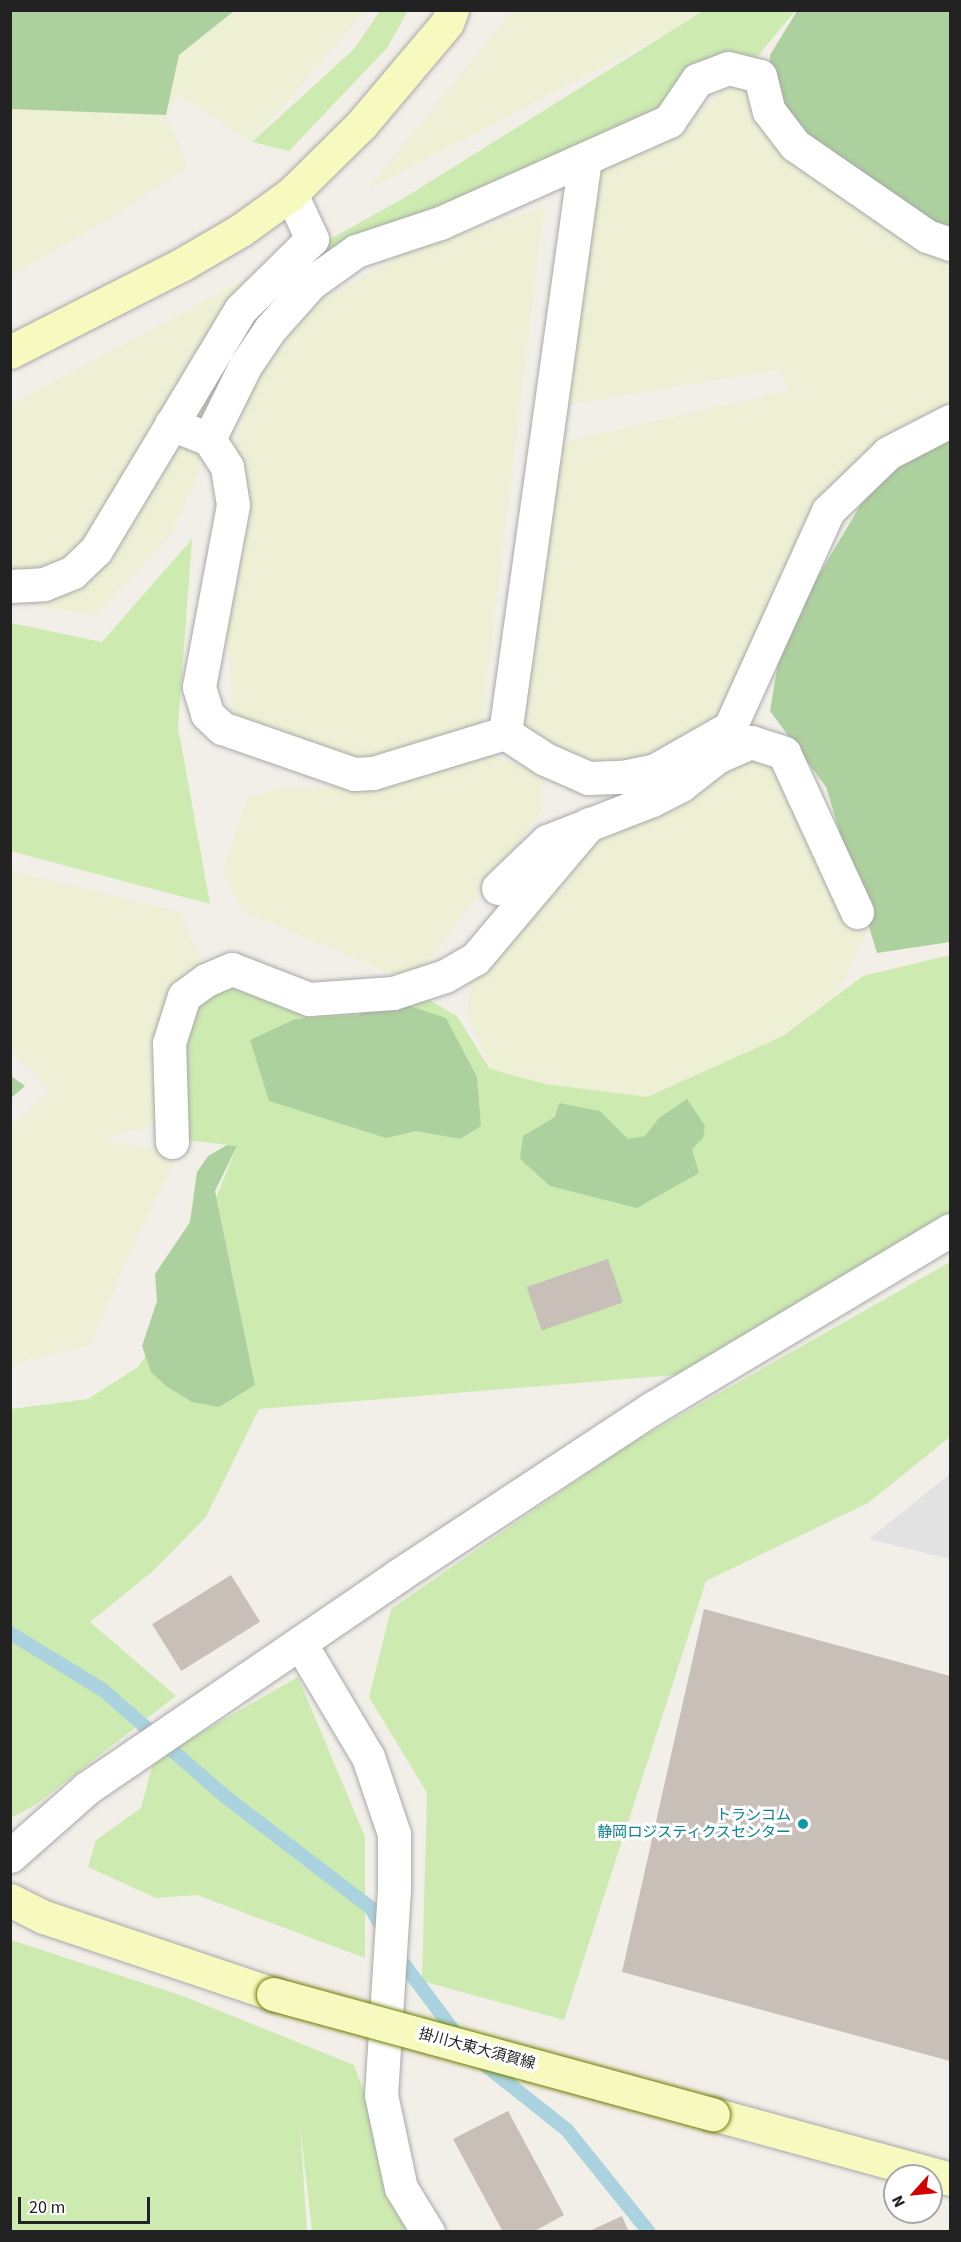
<!DOCTYPE html>
<html>
<head>
<meta charset="utf-8">
<style>
  body { margin:0 }
  #map { position:relative; width:961px; height:2242px; overflow:hidden; background:#f2efe9; font-family:"Source Sans 3","Noto Sans JP",sans-serif }
  div>[style] { position:absolute }
  .farmland>* { inset:0; background:#eef0d5 }
  .grass>* { inset:0; background:#cdebb0 }
  .forest>* { inset:0; background:#add19e }
  .parking>* { inset:0; background:#e2e2e2 }
  .stream>* { height:14px; margin:-7px; padding:0 7px; transform-origin:7px; border-radius:7px; background:#aad3df }
  .building>* { inset:0; background:#c7bfb8; transform-origin:0 0 }
  .roads { filter:drop-shadow(0 0 2px #a9a9a9) drop-shadow(0 0 2px #a9a9a9) }
  .street>* { height:33px; margin:-16.5px; padding:0 16.5px; transform-origin:16.5px; border-radius:16.5px; background:#fff }
  .secondary>* { height:33px; margin:-16.5px; padding:0 16.5px; transform-origin:16.5px; border-radius:16.5px; background:#f7fabf }
  .bridges { filter:drop-shadow(0 0 2px #707d05) drop-shadow(0 0 2px #707d05) }
  .secondary-bridge>* { height:33px; margin:-16.5px; padding:0 16.5px; transform-origin:16.5px; border-radius:16.5px; background:#f7fabf }
  .dots>* { width:16px; height:16px; translate:-50% -50%; box-sizing:border-box; border:3px solid #fff; border-radius:50% }
  span { translate:-50% -50%; white-space:nowrap; text-align:center; line-height:1.15; -webkit-text-stroke:6px #fff; paint-order:stroke }
  .culture-label { font-size:15px; color:#0d838f }
  .right { translate:-100% -50%; text-align:right }
  .street-label { font-size:15px; color:#222 }
  .frame { position:absolute; inset:0; border:12px solid #222; pointer-events:none }
  .north { position:absolute; left:883px; top:2164px; width:60px; height:60px; box-sizing:border-box; background:#fff; border:2px solid #a7a7a7; border-radius:50%; rotate:243deg; font-size:16px; font-weight:700; line-height:24px; text-align:center; color:#222 }
  .north::after { content:''; display:block; margin:auto; width:21px; height:27px; background:#d40000; clip-path:polygon(50% 0,100% 100%,50% 72%,0 100%) }
  .scale { position:absolute; left:18px; top:2197px; width:132px; height:27px; box-sizing:border-box; border:3px solid #222; border-top:0; padding-left:8px; font-size:18px; line-height:21px; white-space:nowrap; color:#222; -webkit-text-stroke:4px #fff; paint-order:stroke }
</style>
</head>
<body>
<div id="map">
  <div class="farmland">
    <div style="clip-path:polygon(234px 11px,364px 11px,252px 142px,179px 94px,166px 115px,188px 166px,104px 222px,11px 275px,10px 107px,179px 55px)"></div>
    <div style="clip-path:polygon(513px 11px,709px 11px,367px 190px)"></div>
    <div style="clip-path:polygon(744px 81px,950px 242px,950px 421px,851px 475px,702px 745px,612px 767px,522px 736px,559px 443px,791px 390px,778px 370px,569px 405px,593px 171px,674px 138px,720px 92px)"></div>
    <div style="clip-path:polygon(544px 207px,481px 730px,368px 760px,274px 747px,233px 711px,227px 629px,251px 515px,233px 453px,254px 381px,315px 304px,400px 255px)"></div>
    <div style="clip-path:polygon(282px 260px,197px 372px,200px 470px,171px 534px,95px 616px,11px 601px,10px 405px)"></div>
    <div style="clip-path:polygon(756px 716px,873px 917px,826px 1017px,647px 1097px,494px 1078px,467px 1012px,470px 981px,616px 802px)"></div>
    <div style="clip-path:polygon(479px 752px,544px 773px,542px 811px,412px 982px,244px 912px,223px 872px,247px 798px,291px 786px,376px 790px)"></div>
    <div style="clip-path:polygon(11px 871px,180px 912px,206px 973px,158px 1124px,100px 1140px,179px 1152px,130px 1252px,90px 1345px,11px 1364px,10px 1129px,49px 1090px,11px 1050px)"></div>
  </div>
  <div class="grass">
    <div style="clip-path:polygon(380px 11px,408px 11px,387px 48px,289px 151px,252px 142px,354px 49px)"></div>
    <div style="clip-path:polygon(703px 11px,795px 11px,753px 62px,661px 125px,301px 295px,216px 422px,180px 409px,289px 262px,404px 198px)"></div>
    <div style="clip-path:polygon(192px 539px,178px 727px,210px 904px,10px 851px,11px 623px,102px 642px)"></div>
    <div style="clip-path:polygon(950px 955px,950px 1230px,712px 1372px,259px 1409px,206px 1517px,153px 1571px,90px 1622px,176px 1696px,37px 1804px,11px 1818px,11px 1409px,88px 1399px,138px 1367px,205px 1264px,237px 1296px,216px 1198px,237px 1146px,187px 1140px,169px 1043px,223px 972px,324px 997px,408px 988px,457px 1016px,490px 1069px,545px 1084px,647px 1097px,783px 1036px,863px 976px)"></div>
    <div style="clip-path:polygon(950px 1262px,950px 1437px,868px 1503px,706px 1581px,564px 2020px,422px 1981px,427px 1793px,369px 1697px,391px 1609px,628px 1445px)"></div>
    <div style="clip-path:polygon(298px 1677px,365px 1837px,365px 1958px,197px 1895px,156px 1898px,88px 1867px,96px 1840px,141px 1808px,154px 1759px)"></div>
    <div style="clip-path:polygon(11px 1940px,183px 1996px,354px 2065px,401px 2188px,428px 2231px,312px 2231px,300px 2124px,307px 2231px,11px 2232px)"></div>
  </div>
  <div class="forest">
    <div style="clip-path:polygon(11px 10px,234px 10px,234px 11px,179px 55px,166px 115px,11px 109px)"></div>
    <div style="clip-path:polygon(797px 11px,950px 11px,950px 248px,769px 111px,770px 55px)"></div>
    <div style="clip-path:polygon(950px 439px,950px 942px,877px 953px,826px 787px,770px 711px,782px 637px,879px 474px)"></div>
    <div style="clip-path:polygon(373px 994px,446px 1018px,477px 1077px,481px 1126px,460px 1139px,416px 1131px,386px 1138px,269px 1101px,250px 1040px,295px 1019px,359px 1015px)"></div>
    <div style="clip-path:polygon(11px 1076px,25px 1086px,11px 1098px)"></div>
    <div style="clip-path:polygon(687px 1099px,705px 1126px,703px 1138px,692px 1149px,699px 1173px,637px 1208px,550px 1186px,520px 1159px,523px 1136px,555px 1117px,559px 1103px,600px 1111px,628px 1139px,645px 1136px,659px 1118px)"></div>
    <div style="clip-path:polygon(227px 1145px,237px 1146px,215px 1191px,255px 1385px,219px 1407px,192px 1402px,166px 1386px,151px 1372px,142px 1346px,157px 1301px,155px 1274px,190px 1222px,197px 1172px,208px 1156px)"></div>
  </div>
  <div class="parking">
    <div style="clip-path:polygon(950px 1474px,950px 1559px,869px 1539px)"></div>
  </div>
  <div class="stream">
    <div style="left:10px;top:1633px;width:109px;rotate:31.5deg"></div>
    <div style="left:103px;top:1690px;width:164px;rotate:41.1deg"></div>
    <div style="left:227px;top:1798px;width:181px;rotate:37.4deg"></div>
    <div style="left:371px;top:1908px;width:29px;rotate:61deg"></div>
    <div style="left:397px;top:1955px;width:104px;rotate:53.2deg"></div>
    <div style="left:480px;top:2061px;width:111px;rotate:38.4deg"></div>
    <div style="left:567px;top:2130px;width:131px;rotate:51.2deg"></div>
  </div>
  <div class="building">
    <div style="left:608px;top:1259px;width:46px;height:86px;rotate:71deg"></div>
    <div style="left:231px;top:1575px;width:55px;height:93px;rotate:58deg"></div>
    <div style="clip-path:polygon(704px 1609px,950px 1676px,950px 2061px,622px 1972px)"></div>
    <div style="clip-path:polygon(508px 2111px,564px 2215px,533px 2232px,503px 2232px,453px 2139px)"></div>
    <div style="clip-path:polygon(622px 2216px,629px 2232px,587px 2232px)"></div>
  </div>
  <div class="roads">
    <div class="street">
      <div style="left:585px;top:159px;width:580px;rotate:97.93deg"></div>
      <div style="left:505px;top:733px;width:48px;rotate:33deg"></div>
      <div style="left:545px;top:759px;width:47px;rotate:23.8deg"></div>
      <div style="left:588px;top:778px;width:35px;rotate:-2deg"></div>
      <div style="left:623px;top:777px;width:33px;rotate:-12deg"></div>
      <div style="left:655px;top:770px;width:85px;rotate:-29.6deg"></div>
      <div style="left:171px;top:424px;width:41px;rotate:21.5deg"></div>
      <div style="left:209px;top:439px;width:33px;rotate:57deg"></div>
      <div style="left:227px;top:467px;width:38px;rotate:81deg"></div>
      <div style="left:233px;top:505px;width:185px;rotate:100.6deg"></div>
      <div style="left:199px;top:687px;width:28px;rotate:73deg"></div>
      <div style="left:207px;top:714px;width:21px;rotate:43deg"></div>
      <div style="left:222px;top:728px;width:140px;rotate:19.2deg"></div>
      <div style="left:354px;top:774px;width:19px;rotate:-3deg"></div>
      <div style="left:373px;top:773px;width:138px;rotate:-16.9deg"></div>
      <div style="left:209px;top:439px;width:81px;rotate:-63.7deg"></div>
      <div style="left:245px;top:366px;width:45px;rotate:-56deg"></div>
      <div style="left:270px;top:329px;width:62px;rotate:-48.3deg"></div>
      <div style="left:311px;top:283px;width:55px;rotate:-35.4deg"></div>
      <div style="left:356px;top:251px;width:89px;rotate:-18.4deg"></div>
      <div style="left:440px;top:223px;width:251px;rotate:-24deg"></div>
      <div style="left:669px;top:121px;width:50px;rotate:-55.7deg"></div>
      <div style="left:697px;top:80px;width:33px;rotate:-21deg"></div>
      <div style="left:728px;top:68px;width:33px;rotate:14deg"></div>
      <div style="left:760px;top:76px;width:36px;rotate:76deg"></div>
      <div style="left:769px;top:111px;width:43px;rotate:52.6deg"></div>
      <div style="left:795px;top:145px;width:160px;rotate:34.6deg"></div>
      <div style="left:927px;top:236px;width:24px;rotate:19deg"></div>
      <div style="left:10px;top:586px;width:34px;rotate:-3deg"></div>
      <div style="left:44px;top:584px;width:31px;rotate:-22deg"></div>
      <div style="left:73px;top:572px;width:32px;rotate:-44deg"></div>
      <div style="left:96px;top:550px;width:280px;rotate:-59deg"></div>
      <div style="left:240px;top:310px;width:101px;rotate:-44.6deg"></div>
      <div style="left:312px;top:239px;width:50px;rotate:-115deg"></div>
      <div style="left:721px;top:747px;width:259px;rotate:-65.6deg"></div>
      <div style="left:828px;top:511px;width:83px;rotate:-44deg"></div>
      <div style="left:888px;top:453px;width:70px;rotate:-27.3deg"></div>
      <div style="left:498px;top:888px;width:68px;rotate:-43.8deg"></div>
      <div style="left:547px;top:841px;width:113px;rotate:-21.3deg"></div>
      <div style="left:652px;top:800px;width:33px;rotate:-27deg"></div>
      <div style="left:681px;top:785px;width:46px;rotate:-37.9deg"></div>
      <div style="left:717px;top:757px;width:37px;rotate:-24deg"></div>
      <div style="left:751px;top:742px;width:35px;rotate:18deg"></div>
      <div style="left:784px;top:753px;width:175px;rotate:65.3deg"></div>
      <div style="left:172px;top:1142px;width:99px;rotate:-91.7deg"></div>
      <div style="left:169px;top:1043px;width:49px;rotate:-72.3deg"></div>
      <div style="left:184px;top:996px;width:27px;rotate:-36deg"></div>
      <div style="left:206px;top:980px;width:28px;rotate:-23deg"></div>
      <div style="left:232px;top:969px;width:83px;rotate:21.3deg"></div>
      <div style="left:309px;top:999px;width:84px;rotate:-4.1deg"></div>
      <div style="left:393px;top:993px;width:55px;rotate:-18.1deg"></div>
      <div style="left:445px;top:976px;width:34px;rotate:-30deg"></div>
      <div style="left:475px;top:959px;width:177px;rotate:-49.8deg"></div>
      <div style="left:300px;top:1643px;width:133px;rotate:59.2deg"></div>
      <div style="left:368px;top:1757px;width:81px;rotate:71.3deg"></div>
      <div style="left:394px;top:1834px;width:55px;rotate:90deg"></div>
      <div style="left:394px;top:1889px;width:206px;rotate:93.6deg"></div>
      <div style="left:381px;top:2095px;width:95px;rotate:77.9deg"></div>
      <div style="left:401px;top:2188px;width:52px;rotate:58.5deg"></div>
      <div style="left:10px;top:1856px;width:103px;rotate:-41.4deg"></div>
      <div style="left:87px;top:1788px;width:378px;rotate:-34.3deg"></div>
      <div style="left:399px;top:1575px;width:302px;rotate:-33.4deg"></div>
      <div style="left:651px;top:1409px;width:348px;rotate:-30.9deg"></div>
    </div>
    <div class="secondary">
      <div style="left:10px;top:352px;width:192px;rotate:-27deg"></div>
      <div style="left:181px;top:265px;width:69px;rotate:-30.3deg"></div>
      <div style="left:241px;top:230px;width:62px;rotate:-35.8deg"></div>
      <div style="left:291px;top:194px;width:98px;rotate:-44.6deg"></div>
      <div style="left:361px;top:125px;width:133px;rotate:-49.9deg"></div>
      <div style="left:447px;top:23px;width:14px;rotate:-69deg"></div>
      <div style="left:10px;top:1900px;width:38px;rotate:27deg"></div>
      <div style="left:44px;top:1917px;width:242px;rotate:18.6deg"></div>
      <div style="left:713px;top:2114px;width:246px;rotate:15.3deg"></div>
    </div>
  </div>
  <div class="bridges">
    <div class="secondary-bridge">
      <div style="left:273px;top:1994px;width:456px;rotate:15.3deg"></div>
    </div>
  </div>
  <div class="dots">
    <div style="left:803px;top:1824px;background:#0f9aa8"></div>
  </div>
  <div class="culture-label">
    <span class="right" style="left:791px;top:1824px">トランコム<br>静岡ロジスティクスセンター</span>
  </div>
  <div class="street-label">
    <span style="left:477px;top:2049px;rotate:15deg">掛川大東大須賀線</span>
  </div>
  <div class="frame"></div>
  <div class="north">N</div>
  <div class="scale">20 m</div>
</div>
</body>
</html>
